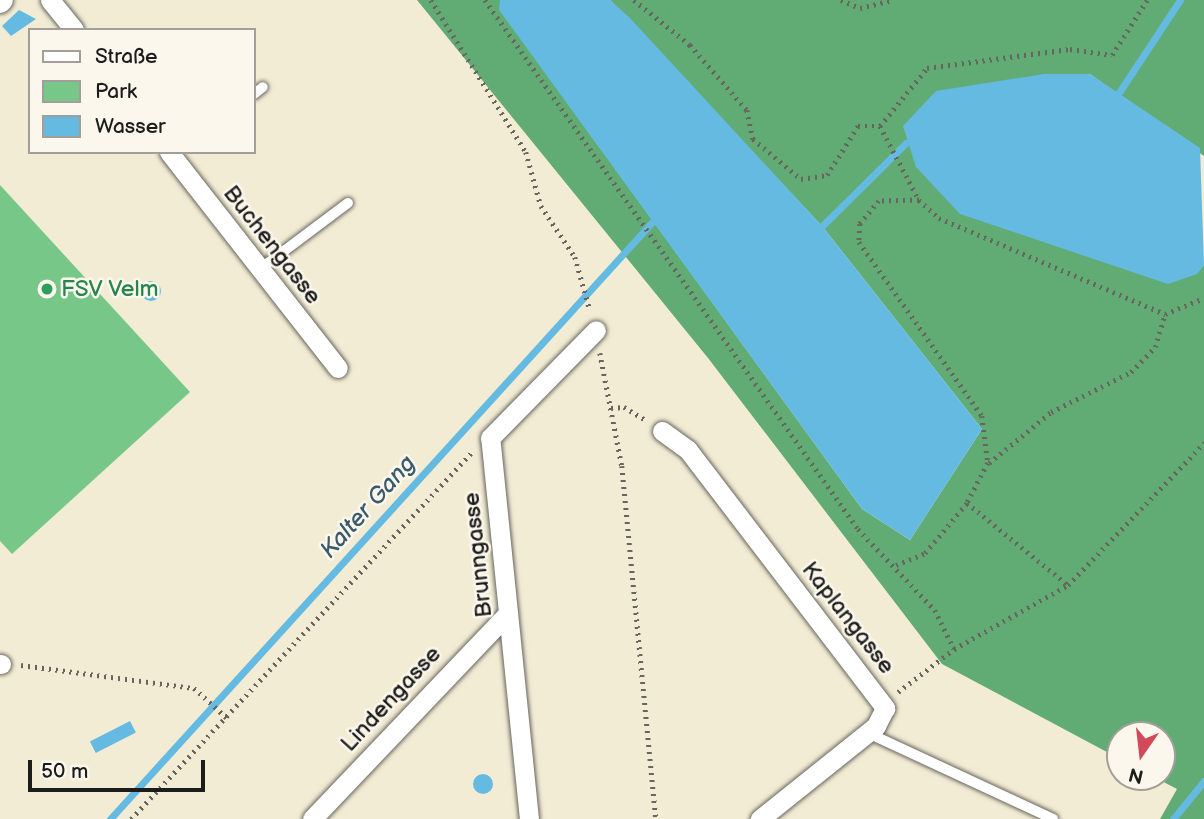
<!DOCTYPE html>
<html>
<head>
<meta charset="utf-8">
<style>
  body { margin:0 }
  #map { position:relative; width:1204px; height:819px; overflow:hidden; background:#f3ecd5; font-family:"Balsamiq Sans",sans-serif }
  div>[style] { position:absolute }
  .green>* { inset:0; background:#77c788 }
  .forest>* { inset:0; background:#61ac74 }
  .water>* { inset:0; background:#65bae1; transform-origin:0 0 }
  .round { border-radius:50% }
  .stream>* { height:7px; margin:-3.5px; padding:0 3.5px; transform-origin:3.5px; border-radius:3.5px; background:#65bae1 }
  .path>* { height:4.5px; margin-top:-2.25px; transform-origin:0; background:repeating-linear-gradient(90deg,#67655d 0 2px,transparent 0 7px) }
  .roads { filter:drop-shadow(0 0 2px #67655d) drop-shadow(0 0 2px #67655d) }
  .lane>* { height:10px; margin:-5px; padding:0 5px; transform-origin:5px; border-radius:5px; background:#fff }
  .street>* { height:19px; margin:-9.5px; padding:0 9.5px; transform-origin:9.5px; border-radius:9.5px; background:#fff }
  .dots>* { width:19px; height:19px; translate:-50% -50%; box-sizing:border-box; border:4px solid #fbf7ec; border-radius:50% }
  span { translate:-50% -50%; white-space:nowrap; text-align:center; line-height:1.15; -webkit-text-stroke:5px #fbf7ec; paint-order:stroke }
  .street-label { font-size:23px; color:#1c1c1c }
  .leisure-label { font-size:23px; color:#27864d }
  .left { translate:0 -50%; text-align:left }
  .water-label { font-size:24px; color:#395b6b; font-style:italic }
  .legend { position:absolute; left:28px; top:28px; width:228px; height:126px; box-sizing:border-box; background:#fbf7ec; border:2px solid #a29f99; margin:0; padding:9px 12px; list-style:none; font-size:21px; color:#1c1c1c }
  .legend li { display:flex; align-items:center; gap:14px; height:35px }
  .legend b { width:35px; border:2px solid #a29f99 }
  .north { position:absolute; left:1106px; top:721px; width:70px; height:70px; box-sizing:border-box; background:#fbf7ec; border:2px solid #a29f99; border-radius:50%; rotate:194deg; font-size:19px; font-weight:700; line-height:28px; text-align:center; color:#1c1c1c }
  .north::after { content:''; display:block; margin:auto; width:24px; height:32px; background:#d1495b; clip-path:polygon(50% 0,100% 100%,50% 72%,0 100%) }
  .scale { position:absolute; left:28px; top:760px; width:177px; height:32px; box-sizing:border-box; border:4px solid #1c1c1c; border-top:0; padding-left:9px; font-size:21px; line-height:24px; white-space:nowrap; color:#1c1c1c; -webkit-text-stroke:5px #fbf7ec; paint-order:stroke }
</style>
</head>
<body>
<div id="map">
  <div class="green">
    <div style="clip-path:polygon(0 185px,190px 392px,12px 554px,0 541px)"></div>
  </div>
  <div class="forest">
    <div style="clip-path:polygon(417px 0,500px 0,500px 10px,862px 509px,910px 540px,982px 429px,822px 226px,610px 0,1204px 0,1204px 156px,1090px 74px,1196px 274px,1204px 265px,1204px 819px,1160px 819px,1177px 789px,1154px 777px,1162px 777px,1162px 735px,1120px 735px,1120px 759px,942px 664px,708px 358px)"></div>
  </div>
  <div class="water">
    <div style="clip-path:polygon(500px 0,610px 0,629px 17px,822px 226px,982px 429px,910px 540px,862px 509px,499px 10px)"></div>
    <div style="clip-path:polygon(19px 10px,36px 19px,11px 36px,2px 26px)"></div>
    <div style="clip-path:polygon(1044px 74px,1090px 74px,1200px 148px,1204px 265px,1197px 274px,1168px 284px,960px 214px,916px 167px,903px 126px,936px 91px)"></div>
    <div class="round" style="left:141px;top:281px;width:20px;height:20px"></div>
    <div style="left:130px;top:721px;width:13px;height:45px;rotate:63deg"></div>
    <div class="round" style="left:473px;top:774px;width:20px;height:20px"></div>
  </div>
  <div class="stream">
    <div style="left:1118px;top:94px;width:113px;rotate:-56.6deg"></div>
    <div style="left:822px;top:226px;width:118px;rotate:-44.7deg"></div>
    <div style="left:110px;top:819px;width:808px;rotate:-47.76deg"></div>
    <div style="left:1173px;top:819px;width:49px;rotate:-50.8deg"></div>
  </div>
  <div class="path">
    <div style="left:431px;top:0;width:179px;rotate:58deg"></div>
    <div style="left:526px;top:152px;width:56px;rotate:74.5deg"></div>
    <div style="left:541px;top:206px;width:61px;rotate:56.3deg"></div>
    <div style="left:575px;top:257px;width:55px;rotate:74.2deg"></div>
    <div style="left:485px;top:0;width:647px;rotate:54.81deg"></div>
    <div style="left:858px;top:529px;width:112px;rotate:46.5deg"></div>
    <div style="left:935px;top:610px;width:43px;rotate:64deg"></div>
    <div style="left:634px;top:0;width:72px;rotate:38.8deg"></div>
    <div style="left:690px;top:45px;width:86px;rotate:48.8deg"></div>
    <div style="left:747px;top:110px;width:30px;rotate:78deg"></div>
    <div style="left:753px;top:139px;width:62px;rotate:39.8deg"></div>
    <div style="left:801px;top:179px;width:26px;rotate:-9deg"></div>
    <div style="left:827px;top:175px;width:58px;rotate:-57.7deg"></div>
    <div style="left:858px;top:126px;width:22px"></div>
    <div style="left:880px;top:126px;width:84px;rotate:62.2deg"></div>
    <div style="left:919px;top:200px;width:27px;rotate:42deg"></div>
    <div style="left:939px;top:218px;width:246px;rotate:23deg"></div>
    <div style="left:1165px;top:314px;width:42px;rotate:-22.3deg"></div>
    <div style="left:841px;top:0;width:21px;rotate:23deg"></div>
    <div style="left:860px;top:8px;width:33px;rotate:-14deg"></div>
    <div style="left:880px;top:126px;width:75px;rotate:-51deg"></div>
    <div style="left:927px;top:68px;width:144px;rotate:-7.6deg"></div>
    <div style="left:1070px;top:49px;width:42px;rotate:8.1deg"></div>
    <div style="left:1112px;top:55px;width:65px;rotate:-57.5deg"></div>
    <div style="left:919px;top:200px;width:40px;rotate:178.6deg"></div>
    <div style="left:879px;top:201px;width:30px;rotate:130deg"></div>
    <div style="left:860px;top:224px;width:18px;rotate:93deg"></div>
    <div style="left:859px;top:242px;width:213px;rotate:54.7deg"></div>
    <div style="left:982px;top:416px;width:47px;rotate:82.7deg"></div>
    <div style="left:988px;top:463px;width:45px;rotate:117.7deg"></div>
    <div style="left:967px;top:503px;width:130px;rotate:39.1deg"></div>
    <div style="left:600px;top:353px;width:115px;rotate:79deg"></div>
    <div style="left:622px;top:466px;width:355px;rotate:84.5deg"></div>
    <div style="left:611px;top:408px;width:13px;rotate:-4deg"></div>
    <div style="left:624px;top:407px;width:27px;rotate:31deg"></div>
    <div style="left:989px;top:463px;width:80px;rotate:-39.4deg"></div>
    <div style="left:1051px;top:412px;width:89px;rotate:-26.6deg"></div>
    <div style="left:1131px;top:372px;width:35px;rotate:-46deg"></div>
    <div style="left:1155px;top:347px;width:34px;rotate:-73deg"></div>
    <div style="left:896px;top:565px;width:31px;rotate:-22deg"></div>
    <div style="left:925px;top:553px;width:65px;rotate:-50deg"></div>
    <div style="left:21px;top:665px;width:175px;rotate:7.6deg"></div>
    <div style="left:194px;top:688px;width:45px;rotate:42.3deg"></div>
    <div style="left:898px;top:692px;width:71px;rotate:-37.5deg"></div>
    <div style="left:954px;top:649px;width:131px;rotate:-29.3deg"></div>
    <div style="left:1068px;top:585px;width:197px;rotate:-46.2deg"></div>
    <div style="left:131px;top:819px;width:500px;rotate:-47.1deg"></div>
  </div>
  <div class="roads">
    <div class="lane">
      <div style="left:254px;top:94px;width:11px;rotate:-38deg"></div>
      <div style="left:260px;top:269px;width:110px;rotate:-36.9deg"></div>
      <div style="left:868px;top:733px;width:204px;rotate:24.9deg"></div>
    </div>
    <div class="street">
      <div style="left:50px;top:0;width:38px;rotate:51deg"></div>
      <div style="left:0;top:3px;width:4px;rotate:-45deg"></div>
      <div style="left:169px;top:152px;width:274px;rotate:52deg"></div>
      <div style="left:662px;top:431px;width:32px;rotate:36deg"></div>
      <div style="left:688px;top:450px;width:325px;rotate:52.6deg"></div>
      <div style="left:885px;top:708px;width:20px;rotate:117deg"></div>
      <div style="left:876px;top:726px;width:149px;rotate:141.3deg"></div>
      <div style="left:0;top:664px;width:1px"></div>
      <div style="left:312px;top:819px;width:284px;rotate:-46.4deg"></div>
      <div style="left:529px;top:819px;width:383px;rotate:-95.8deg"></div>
      <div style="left:490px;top:438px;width:151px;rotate:-45.5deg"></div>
    </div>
  </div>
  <div class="dots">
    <div style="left:47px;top:289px;background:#2e9e5b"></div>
  </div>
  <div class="street-label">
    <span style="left:272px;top:245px;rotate:52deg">Buchengasse</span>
    <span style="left:478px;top:555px;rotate:-96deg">Brunngasse</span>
    <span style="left:848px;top:618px;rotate:52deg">Kaplangasse</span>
    <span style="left:391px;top:699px;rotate:-47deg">Lindengasse</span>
  </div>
  <div class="leisure-label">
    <span class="left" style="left:61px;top:289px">FSV Velm</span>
  </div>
  <div class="water-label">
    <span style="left:368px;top:507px;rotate:-48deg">Kalter Gang</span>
  </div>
  <ul class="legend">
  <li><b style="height:9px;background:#fff"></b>Straße</li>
  <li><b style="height:19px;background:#77c788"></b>Park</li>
  <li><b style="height:19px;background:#65bae1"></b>Wasser</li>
  </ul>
  <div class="north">N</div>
  <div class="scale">50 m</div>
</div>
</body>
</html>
